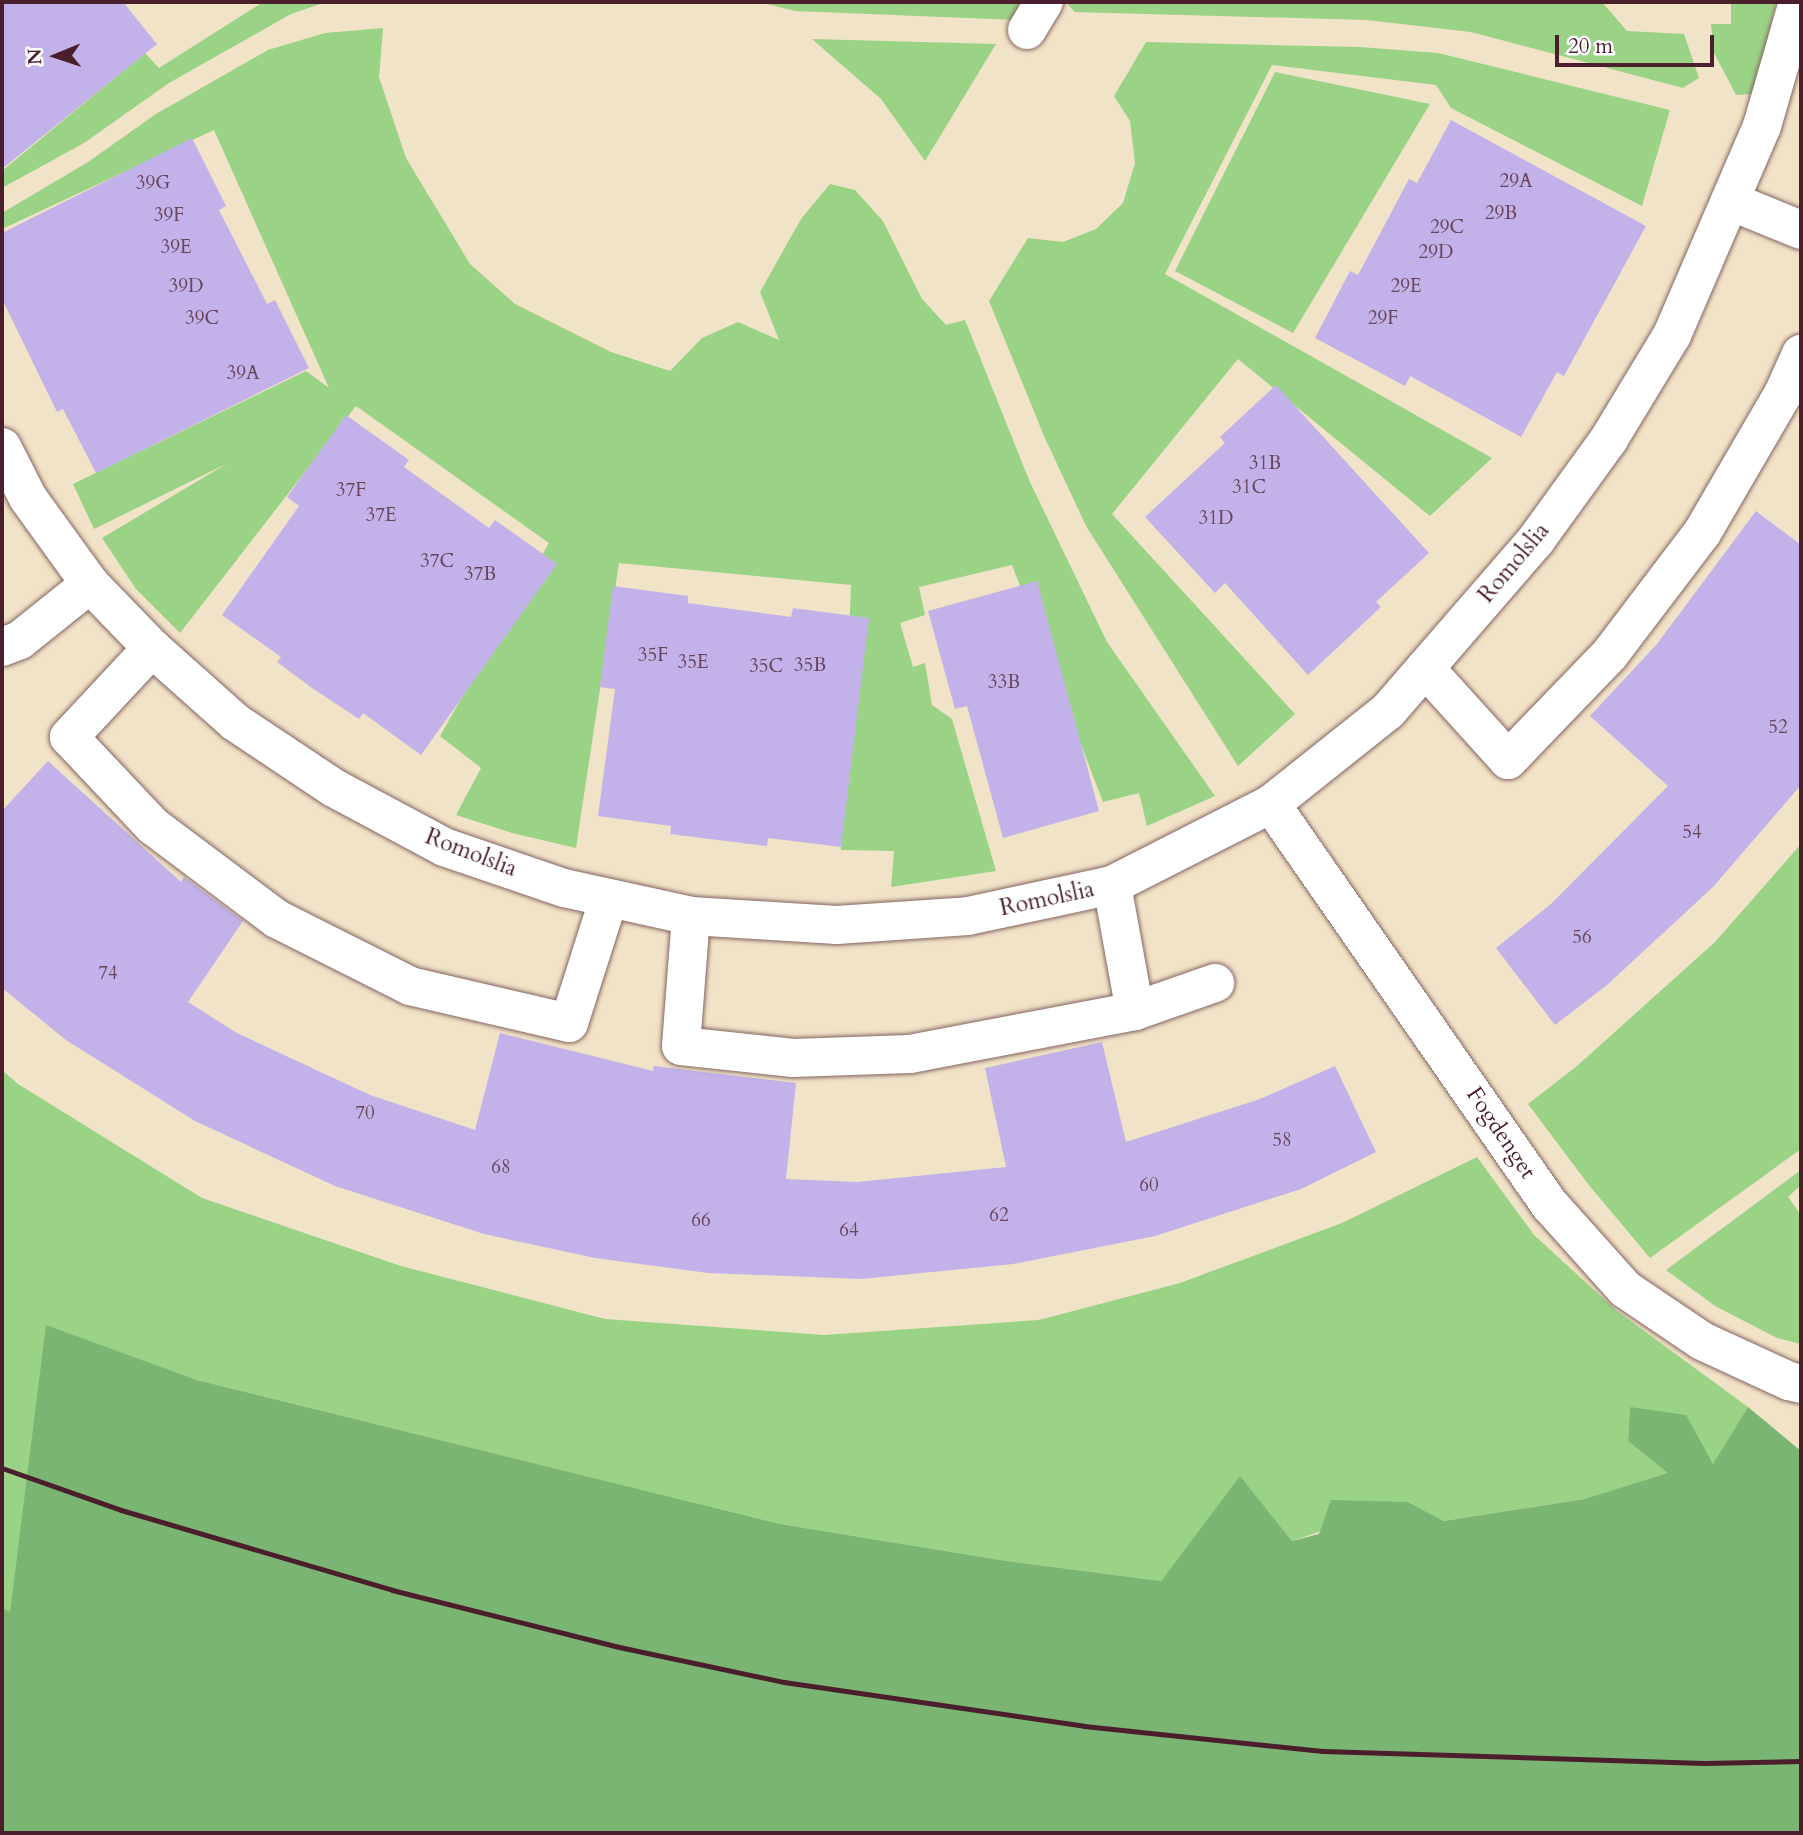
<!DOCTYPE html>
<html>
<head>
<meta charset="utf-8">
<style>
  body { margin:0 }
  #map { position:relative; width:1803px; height:1835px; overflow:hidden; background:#f1e3c7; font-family:Cardo,serif }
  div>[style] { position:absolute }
  .green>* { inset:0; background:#9ad386 }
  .forest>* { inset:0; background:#7bb573 }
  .building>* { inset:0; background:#c2b2e9 }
  .roads { filter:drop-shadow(0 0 2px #846462) drop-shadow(0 0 2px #846462) }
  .minor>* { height:38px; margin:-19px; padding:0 19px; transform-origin:19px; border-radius:19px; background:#fff }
  .rail>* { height:5px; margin:-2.5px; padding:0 2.5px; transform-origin:2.5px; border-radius:2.5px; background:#4a1f2b }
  span { translate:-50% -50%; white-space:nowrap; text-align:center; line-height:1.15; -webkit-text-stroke:6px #fff; paint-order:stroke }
  .number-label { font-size:19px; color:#68445a }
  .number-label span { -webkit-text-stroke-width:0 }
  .street-label { font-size:23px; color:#4a1f2b }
  .frame { position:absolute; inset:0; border:4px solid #4a1f2b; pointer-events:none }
  .north { position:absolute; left:21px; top:21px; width:70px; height:70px; -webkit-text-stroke:5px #fff; paint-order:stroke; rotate:268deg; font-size:19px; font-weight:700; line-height:28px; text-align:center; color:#4a1f2b }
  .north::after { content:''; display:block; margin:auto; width:24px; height:32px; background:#4a1f2b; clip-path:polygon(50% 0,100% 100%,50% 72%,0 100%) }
  .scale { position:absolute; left:1555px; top:35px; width:159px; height:32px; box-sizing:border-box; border:4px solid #4a1f2b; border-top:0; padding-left:9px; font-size:21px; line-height:24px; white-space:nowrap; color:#4a1f2b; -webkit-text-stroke:5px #fff; paint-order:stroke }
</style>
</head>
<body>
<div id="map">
  <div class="green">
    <div style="clip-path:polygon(263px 2px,326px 2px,291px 14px,169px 83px,84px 143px,2px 188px,2px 171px,145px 53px,159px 68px)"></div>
    <div style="clip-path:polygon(759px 2px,1027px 2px,1016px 20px,795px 11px)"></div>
    <div style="clip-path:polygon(1070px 2px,1602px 2px,1627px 31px,1684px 34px,1699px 78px,1683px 88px,1471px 32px,1366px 20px,1075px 12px,1068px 5px)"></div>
    <div style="clip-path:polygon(1731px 2px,1776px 2px,1754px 94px,1736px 95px,1714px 53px,1711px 24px,1731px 24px)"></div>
    <div style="clip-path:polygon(383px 28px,379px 77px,406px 158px,470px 264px,515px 304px,611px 352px,670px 371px,702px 338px,738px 322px,779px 340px,760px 292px,801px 219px,830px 184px,855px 190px,883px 221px,922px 299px,946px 325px,965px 320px,1029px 480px,1107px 642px,1215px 796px,1147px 826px,1139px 793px,1103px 802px,1012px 565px,919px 587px,925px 615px,900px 623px,913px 667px,925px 663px,932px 705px,952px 719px,996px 871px,891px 887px,894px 851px,841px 850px,851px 585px,619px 563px,576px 848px,512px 833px,456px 815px,481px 768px,440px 736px,549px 543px,356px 406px,180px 633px,136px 589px,102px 538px,228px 463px,94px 529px,73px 484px,306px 371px,329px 388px,214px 130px,2px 229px,2px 213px,88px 162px,156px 114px,268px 50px,325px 33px)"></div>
    <div style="clip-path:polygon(812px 39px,996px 44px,925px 161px,881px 99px)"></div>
    <div style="clip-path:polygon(1146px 42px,1360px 47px,1438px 53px,1670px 110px,1642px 206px,1451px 108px,1436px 85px,1272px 65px,1165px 274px,1492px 458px,1430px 516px,1238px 359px,1112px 514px,1295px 714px,1238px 766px,1086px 526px,1044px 436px,989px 301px,1028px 238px,1063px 242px,1096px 229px,1123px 203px,1135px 163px,1130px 121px,1114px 96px)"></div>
    <div style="clip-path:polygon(1275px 72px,1430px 104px,1293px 333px,1175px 271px)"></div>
    <div style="clip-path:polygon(1801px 844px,1801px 1149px,1650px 1258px,1588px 1184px,1528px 1104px,1577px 1066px,1715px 942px)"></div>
    <div style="clip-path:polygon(2px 1070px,18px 1084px,202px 1198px,401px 1266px,605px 1319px,824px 1335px,1039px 1320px,1180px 1283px,1342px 1223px,1477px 1157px,1534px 1235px,1617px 1311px,1748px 1407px,1713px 1465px,1630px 1407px,1628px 1441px,1669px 1473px,1584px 1499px,1444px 1521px,1408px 1502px,1292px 1541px,1240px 1477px,1161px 1581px,1007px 1561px,780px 1524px,197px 1380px,47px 1326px,10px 1613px,2px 1608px)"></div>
    <div style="clip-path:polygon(1801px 1170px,1801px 1185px,1788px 1197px,1801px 1215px,1801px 1344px,1777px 1338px,1715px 1306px,1666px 1270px)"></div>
  </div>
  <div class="forest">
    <div style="clip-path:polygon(46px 1325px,197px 1380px,780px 1524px,1007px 1561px,1161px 1581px,1240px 1476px,1292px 1541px,1319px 1534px,1331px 1500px,1408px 1502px,1444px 1521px,1584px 1499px,1668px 1473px,1628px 1441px,1630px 1407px,1686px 1415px,1713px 1464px,1748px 1407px,1801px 1451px,1801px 1833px,2px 1833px,2px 1608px,10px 1612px)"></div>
  </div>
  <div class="building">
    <div style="clip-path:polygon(2px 2px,123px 2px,157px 44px,2px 169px)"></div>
    <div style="clip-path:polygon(1451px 120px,1646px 226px,1564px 376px,1557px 372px,1521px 437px,1410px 376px,1405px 386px,1315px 338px,1350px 271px,1358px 275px,1409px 179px,1417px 183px)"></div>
    <div style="clip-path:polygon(192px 138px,226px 206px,219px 210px,267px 304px,275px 300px,309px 368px,96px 473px,63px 409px,57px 412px,2px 299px,2px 233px)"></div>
    <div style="clip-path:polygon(1276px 385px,1429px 553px,1376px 602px,1381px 607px,1308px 675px,1225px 583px,1215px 593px,1145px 517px,1225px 443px,1220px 437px)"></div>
    <div style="clip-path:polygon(346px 415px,409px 460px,404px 467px,489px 528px,495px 520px,557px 564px,421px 755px,363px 713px,359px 719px,312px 688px,277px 662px,281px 657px,222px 615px,299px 506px,287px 497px)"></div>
    <div style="clip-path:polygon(1756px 511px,1801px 545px,1801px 785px,1713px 887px,1607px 985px,1555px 1025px,1496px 948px,1551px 904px,1668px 786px,1590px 716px,1657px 644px)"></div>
    <div style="clip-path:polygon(1037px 581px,1099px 811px,1003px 838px,967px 706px,955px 709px,928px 611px)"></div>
    <div style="clip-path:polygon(613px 586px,688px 596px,688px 603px,791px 617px,793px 608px,869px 618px,841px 847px,768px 838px,767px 846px,670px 834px,671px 826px,598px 816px,615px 689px,600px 687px)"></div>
    <div style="clip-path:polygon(48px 761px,181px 882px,184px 877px,243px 921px,188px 1002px,237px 1033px,370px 1095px,475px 1130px,500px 1033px,653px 1071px,654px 1066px,796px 1083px,786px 1179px,857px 1182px,1006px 1167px,985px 1068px,1102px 1042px,1126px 1142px,1260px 1099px,1335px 1066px,1376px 1152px,1301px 1189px,1155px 1236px,1013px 1264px,861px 1279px,708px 1273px,595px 1258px,484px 1234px,335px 1186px,195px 1121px,66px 1040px,2px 988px,2px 811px)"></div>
  </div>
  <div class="roads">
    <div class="minor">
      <div style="left:1027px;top:30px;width:33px;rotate:-59deg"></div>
      <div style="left:1730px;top:201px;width:77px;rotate:22.2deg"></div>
      <div style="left:2px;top:447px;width:57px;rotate:63deg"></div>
      <div style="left:28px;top:498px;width:106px;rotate:54.2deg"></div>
      <div style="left:90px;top:584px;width:89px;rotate:45.9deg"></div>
      <div style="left:152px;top:648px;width:111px;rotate:41.7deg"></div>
      <div style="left:235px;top:722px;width:119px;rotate:33.7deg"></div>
      <div style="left:334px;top:788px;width:125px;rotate:28.2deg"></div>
      <div style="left:444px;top:847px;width:127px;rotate:18.9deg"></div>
      <div style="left:564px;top:888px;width:130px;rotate:12.4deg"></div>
      <div style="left:691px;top:916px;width:146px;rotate:3.5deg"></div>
      <div style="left:837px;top:925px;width:131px;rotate:-3.9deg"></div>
      <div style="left:968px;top:916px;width:147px;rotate:-12.1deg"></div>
      <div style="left:1112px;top:885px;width:178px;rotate:-27deg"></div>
      <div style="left:1271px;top:804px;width:149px;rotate:-38.5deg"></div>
      <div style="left:1388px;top:711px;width:226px;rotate:-49.1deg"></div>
      <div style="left:1536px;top:540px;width:125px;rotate:-54.1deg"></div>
      <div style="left:1609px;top:439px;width:122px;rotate:-58.8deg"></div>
      <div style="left:1672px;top:335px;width:228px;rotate:-66.7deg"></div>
      <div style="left:1762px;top:126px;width:129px;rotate:-73.8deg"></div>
      <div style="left:2px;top:647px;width:19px;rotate:-21deg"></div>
      <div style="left:20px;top:640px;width:90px;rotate:-38.7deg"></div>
      <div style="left:152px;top:648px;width:122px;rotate:133deg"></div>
      <div style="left:69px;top:737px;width:122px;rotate:46.7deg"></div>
      <div style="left:153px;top:826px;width:155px;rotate:36.9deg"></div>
      <div style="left:277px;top:919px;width:149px;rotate:26.7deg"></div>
      <div style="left:410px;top:986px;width:163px;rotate:13.1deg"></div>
      <div style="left:569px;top:1023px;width:131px;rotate:-72.3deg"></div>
      <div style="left:1425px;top:668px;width:124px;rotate:47.9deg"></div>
      <div style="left:1508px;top:760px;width:147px;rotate:-46.1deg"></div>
      <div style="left:1610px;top:654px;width:152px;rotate:-52.8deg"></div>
      <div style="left:1702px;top:533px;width:161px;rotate:-59.8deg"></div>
      <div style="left:1783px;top:394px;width:44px;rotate:-65.8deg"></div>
      <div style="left:1271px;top:804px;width:489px;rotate:55.2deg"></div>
      <div style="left:1550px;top:1205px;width:113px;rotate:48.2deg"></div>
      <div style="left:1625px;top:1289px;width:93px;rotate:34deg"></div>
      <div style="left:1702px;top:1341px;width:96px;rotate:24.7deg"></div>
      <div style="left:1789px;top:1381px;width:12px;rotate:14deg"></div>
      <div style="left:1112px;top:885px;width:128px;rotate:79.7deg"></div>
      <div style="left:691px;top:916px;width:130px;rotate:94.4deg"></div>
      <div style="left:681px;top:1046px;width:113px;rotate:6.1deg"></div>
      <div style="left:793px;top:1058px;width:117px;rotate:-2deg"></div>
      <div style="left:910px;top:1054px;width:229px;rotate:-10.8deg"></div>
      <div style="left:1135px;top:1011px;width:85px;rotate:-19.3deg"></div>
    </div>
  </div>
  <div class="rail">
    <div style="left:2px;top:1468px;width:126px;rotate:19.4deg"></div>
    <div style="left:121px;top:1510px;width:283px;rotate:16.4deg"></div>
    <div style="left:392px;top:1590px;width:234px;rotate:14.1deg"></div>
    <div style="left:619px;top:1647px;width:169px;rotate:12deg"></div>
    <div style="left:784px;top:1682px;width:303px;rotate:8.3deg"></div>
    <div style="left:1084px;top:1726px;width:240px;rotate:6deg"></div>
    <div style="left:1323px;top:1751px;width:381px;rotate:1.8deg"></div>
    <div style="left:1704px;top:1763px;width:97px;rotate:-1.2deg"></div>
  </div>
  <div class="number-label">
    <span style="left:1516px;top:182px">29A</span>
    <span style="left:153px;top:184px">39G</span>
    <span style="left:1501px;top:214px">29B</span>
    <span style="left:169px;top:216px">39F</span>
    <span style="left:1447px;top:228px">29C</span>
    <span style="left:176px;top:248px">39E</span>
    <span style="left:1436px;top:253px">29D</span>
    <span style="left:186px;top:287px">39D</span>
    <span style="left:1406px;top:287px">29E</span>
    <span style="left:202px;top:319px">39C</span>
    <span style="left:1383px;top:319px">29F</span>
    <span style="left:243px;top:374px">39A</span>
    <span style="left:1265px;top:464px">31B</span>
    <span style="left:1249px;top:488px">31C</span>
    <span style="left:351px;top:491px">37F</span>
    <span style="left:381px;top:516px">37E</span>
    <span style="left:1216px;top:519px">31D</span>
    <span style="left:437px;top:562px">37C</span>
    <span style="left:480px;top:575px">37B</span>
    <span style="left:653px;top:656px">35F</span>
    <span style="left:693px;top:663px">35E</span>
    <span style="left:810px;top:666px">35B</span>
    <span style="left:766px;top:667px">35C</span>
    <span style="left:1004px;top:683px">33B</span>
    <span style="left:1778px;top:728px">52</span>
    <span style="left:1692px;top:833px">54</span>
    <span style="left:1582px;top:938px">56</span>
    <span style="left:108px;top:974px">74</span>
    <span style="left:365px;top:1114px">70</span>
    <span style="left:1282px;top:1141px">58</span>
    <span style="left:501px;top:1168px">68</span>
    <span style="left:1149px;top:1186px">60</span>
    <span style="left:999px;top:1216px">62</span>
    <span style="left:701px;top:1221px">66</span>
    <span style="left:849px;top:1231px">64</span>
  </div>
  <div class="street-label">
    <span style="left:1514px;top:563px;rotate:-50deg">Romolslia</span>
    <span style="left:471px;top:853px;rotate:21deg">Romolslia</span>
    <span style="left:1047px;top:899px;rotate:-12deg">Romolslia</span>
    <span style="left:1501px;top:1133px;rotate:56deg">Fogdenget</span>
  </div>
  <div class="frame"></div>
  <div class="north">N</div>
  <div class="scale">20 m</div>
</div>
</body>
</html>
